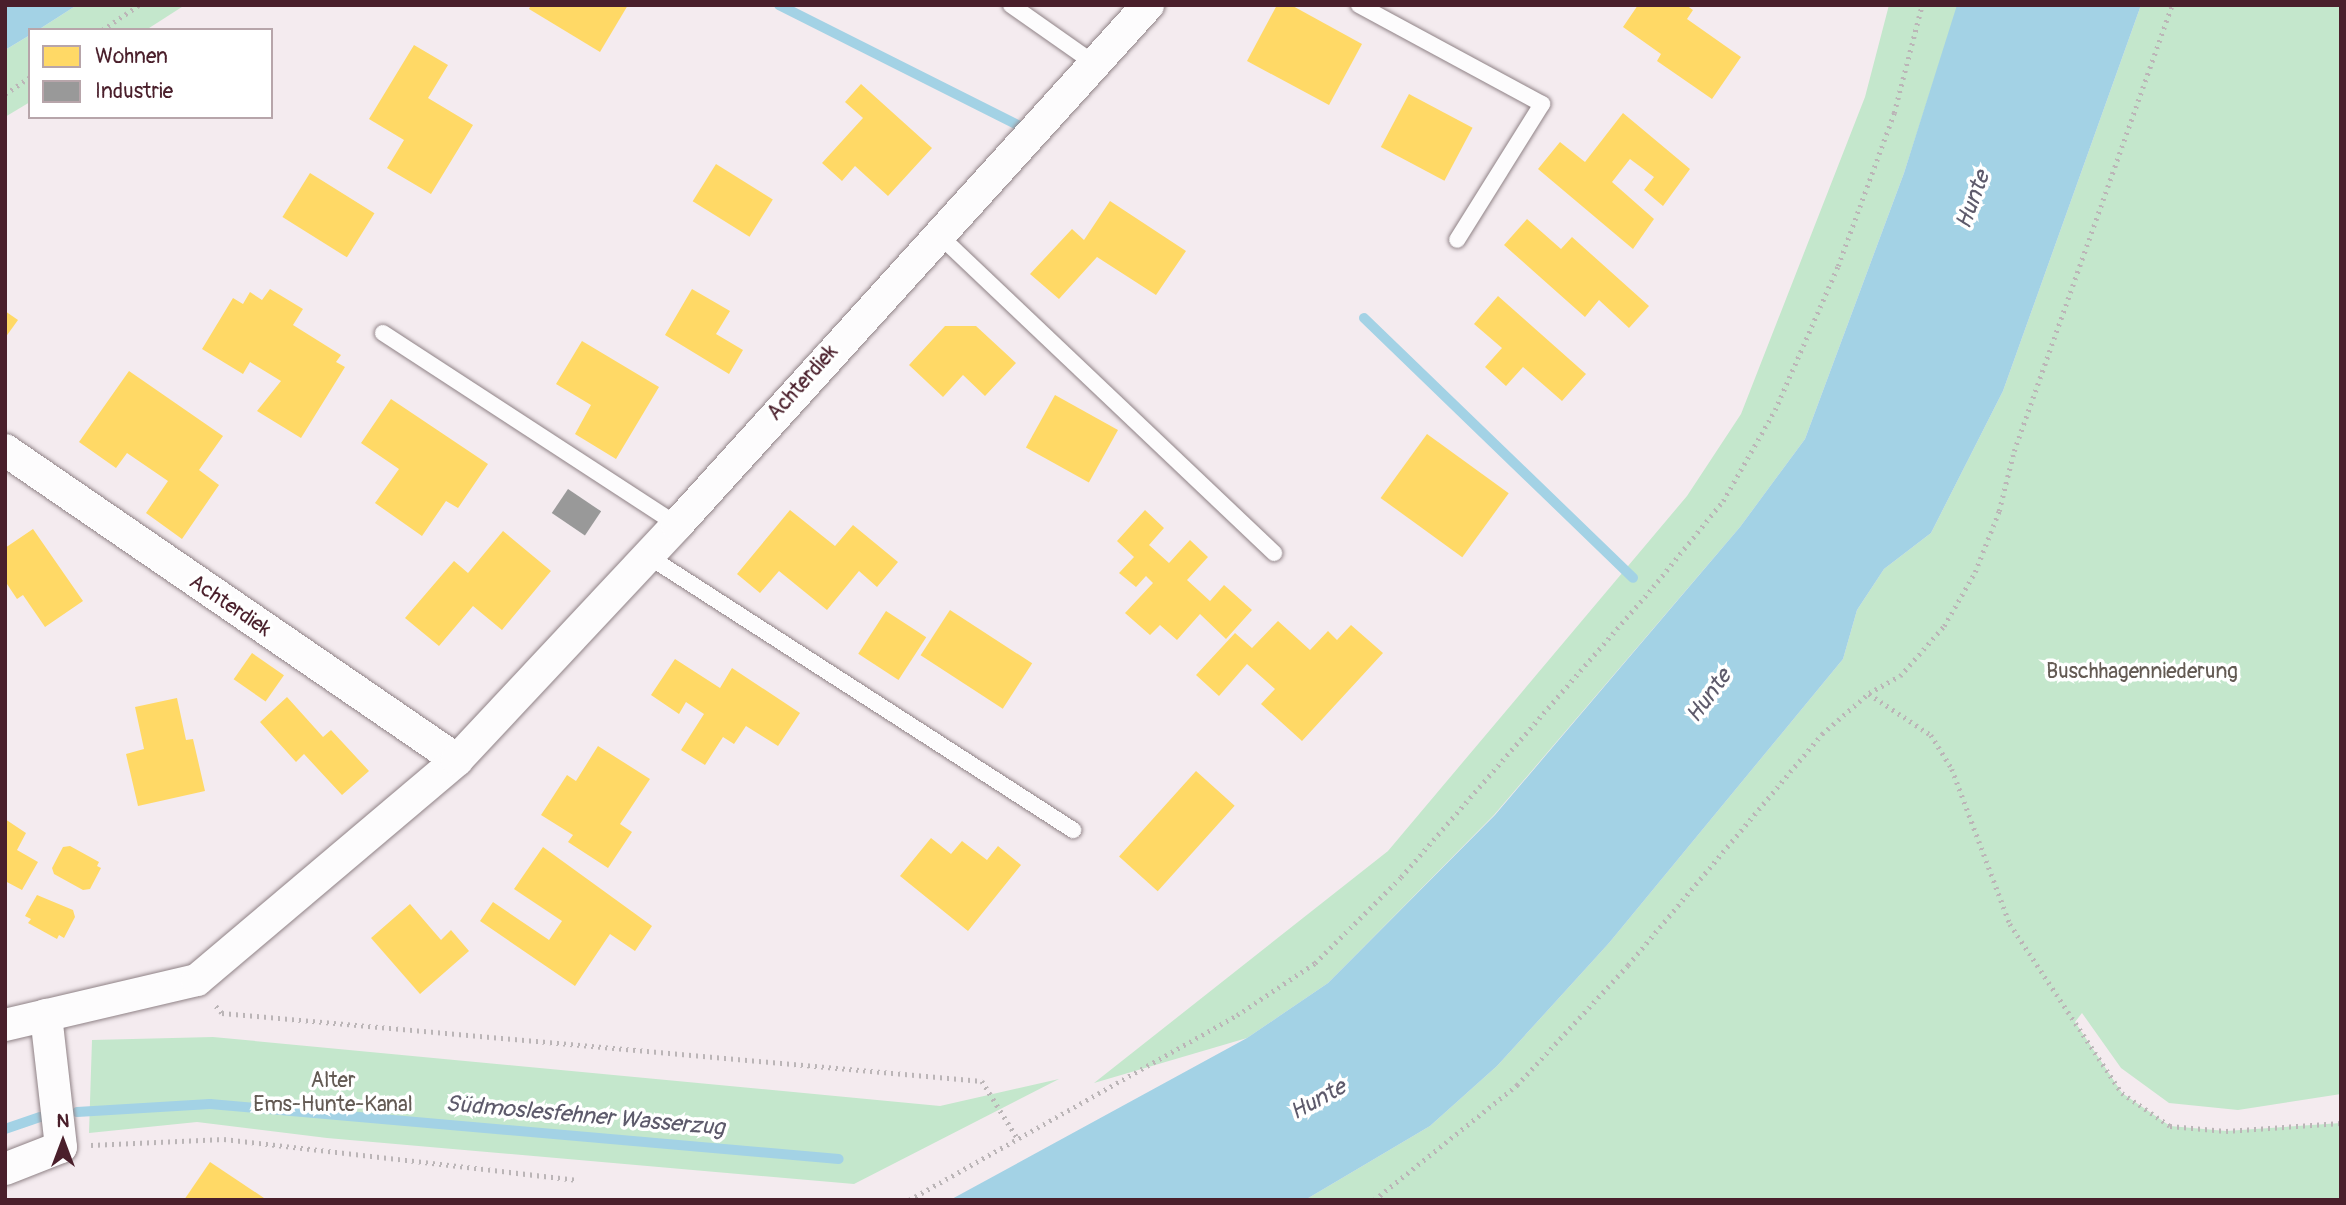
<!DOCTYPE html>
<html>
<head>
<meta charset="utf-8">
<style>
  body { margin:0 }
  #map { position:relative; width:2346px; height:1205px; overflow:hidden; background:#f4ebef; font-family:Pangolin,sans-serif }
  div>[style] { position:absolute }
  .green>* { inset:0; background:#c4e7cc }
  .water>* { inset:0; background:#a3d2e5 }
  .homes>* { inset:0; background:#ffd966; transform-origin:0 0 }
  .industry>* { inset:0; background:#999; transform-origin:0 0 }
  .stream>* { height:10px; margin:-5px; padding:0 5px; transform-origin:5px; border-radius:5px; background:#a3d2e5 }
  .path>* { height:4.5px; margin-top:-2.25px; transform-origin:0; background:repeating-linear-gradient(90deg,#bbb5b7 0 2px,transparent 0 7px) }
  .roads { filter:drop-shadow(0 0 2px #8f8286) drop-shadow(0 0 2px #8f8286) }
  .service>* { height:16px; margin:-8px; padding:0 8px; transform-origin:8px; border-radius:8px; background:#fdfcfd }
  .minor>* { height:32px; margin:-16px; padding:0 16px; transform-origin:16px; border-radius:16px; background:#fdfcfd }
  span { translate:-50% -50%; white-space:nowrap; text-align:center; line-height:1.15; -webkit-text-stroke:7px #fff; paint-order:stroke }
  .street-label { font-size:21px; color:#4a1f2b }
  .park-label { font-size:21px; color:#635a53 }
  .water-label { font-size:23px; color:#5d5a6b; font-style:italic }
  .frame { position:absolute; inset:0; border:7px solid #4a1f2b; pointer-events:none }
  .legend { position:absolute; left:28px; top:28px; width:245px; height:91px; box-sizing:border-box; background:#fff; border:2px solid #b7a5aa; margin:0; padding:9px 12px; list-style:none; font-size:21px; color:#4a1f2b }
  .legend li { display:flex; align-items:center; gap:14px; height:35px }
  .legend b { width:35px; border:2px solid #b7a5aa }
  .north { position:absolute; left:28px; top:1107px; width:70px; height:70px; -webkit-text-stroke:5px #fff; paint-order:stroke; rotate:0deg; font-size:19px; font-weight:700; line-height:28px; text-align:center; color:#4a1f2b }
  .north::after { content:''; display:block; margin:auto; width:24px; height:32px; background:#4a1f2b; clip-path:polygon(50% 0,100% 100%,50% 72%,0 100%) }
</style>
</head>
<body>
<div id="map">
  <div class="green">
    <div style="clip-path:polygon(77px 5px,185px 5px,146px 30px,38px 30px)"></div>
    <div style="clip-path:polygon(1889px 5px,1958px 5px,1904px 173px,1805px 439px,1740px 527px,1494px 815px,1328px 983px,1247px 1038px,1094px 1083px,1388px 851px,1687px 496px,1741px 414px,1865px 97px)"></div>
    <div style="clip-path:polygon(2141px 5px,2341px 5px,2341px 1094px,2238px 1110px,2169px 1103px,2121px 1068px,2082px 1013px,2075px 1022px,2122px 1093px,2170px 1126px,2226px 1131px,2341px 1123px,2341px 1200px,1305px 1200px,1430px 1126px,1497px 1066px,1609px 943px,1843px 659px,1857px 610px,1884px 569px,1931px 533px,2003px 391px)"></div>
    <div style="clip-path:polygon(30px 35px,30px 102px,5px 117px,5px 50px)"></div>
    <div style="clip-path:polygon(213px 1037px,940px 1106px,1059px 1079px,854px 1184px,327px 1138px,197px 1122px,89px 1133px,92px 1040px)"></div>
  </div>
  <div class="water">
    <div style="clip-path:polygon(5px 5px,77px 5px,38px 30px,30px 30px,30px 35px,5px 50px)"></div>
    <div style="clip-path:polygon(1957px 5px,2141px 5px,2003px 391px,1931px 533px,1884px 569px,1857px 610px,1843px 659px,1609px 943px,1497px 1066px,1430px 1126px,1305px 1200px,950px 1200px,1247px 1038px,1328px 983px,1495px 815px,1740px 527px,1805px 439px,1904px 173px)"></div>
  </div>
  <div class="homes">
    <div style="clip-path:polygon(531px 5px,628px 5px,600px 52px,529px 9px)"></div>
    <div style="clip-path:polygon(1277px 5px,1291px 5px,1362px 44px,1329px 105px,1247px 61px)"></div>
    <div style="clip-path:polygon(1638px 5px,1686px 5px,1693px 10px,1687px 19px,1741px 57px,1712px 99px,1657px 61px,1661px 54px,1623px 27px)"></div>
    <div style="clip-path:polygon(414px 45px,448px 65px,428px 98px,473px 125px,431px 194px,387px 168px,404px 140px,369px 119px)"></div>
    <div style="clip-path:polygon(861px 84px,932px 148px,888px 196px,855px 166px,842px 181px,822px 163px,863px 118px,845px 102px)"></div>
    <div style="left:1409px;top:94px;width:72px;height:60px;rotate:28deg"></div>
    <div style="clip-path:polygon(1623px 113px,1690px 169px,1663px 206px,1644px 190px,1654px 177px,1630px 159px,1612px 182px,1654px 219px,1633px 249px,1538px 169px,1560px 142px,1585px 162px)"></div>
    <div style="left:716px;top:164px;width:67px;height:44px;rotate:32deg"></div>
    <div style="left:310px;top:173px;width:76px;height:52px;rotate:32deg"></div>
    <div style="clip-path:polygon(1110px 201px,1186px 251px,1156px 295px,1097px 257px,1059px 299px,1030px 274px,1072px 229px,1084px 240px)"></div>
    <div style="clip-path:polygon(1527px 219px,1561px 249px,1572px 237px,1649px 306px,1629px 328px,1599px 300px,1585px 317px,1504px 245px)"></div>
    <div style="clip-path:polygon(270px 289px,303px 309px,293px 325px,341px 355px,336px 362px,345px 367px,301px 438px,257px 411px,281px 381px,250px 362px,243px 374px,202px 349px,233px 298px,243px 304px,250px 292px,262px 300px)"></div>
    <div style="clip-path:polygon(692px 289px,730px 311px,716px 334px,743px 350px,729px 374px,665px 335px)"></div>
    <div style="clip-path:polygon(1498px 296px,1586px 374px,1562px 401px,1523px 367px,1506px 386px,1485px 367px,1502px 348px,1474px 324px)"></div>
    <div style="clip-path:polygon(5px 311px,18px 320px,5px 338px)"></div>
    <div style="clip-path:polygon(945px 326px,976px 326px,1016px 363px,985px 396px,963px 375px,943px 397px,909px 365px)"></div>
    <div style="clip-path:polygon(582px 341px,659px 387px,616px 459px,575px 434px,591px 405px,556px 384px)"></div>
    <div style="clip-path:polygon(129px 371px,223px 436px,199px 470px,219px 485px,182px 539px,146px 513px,168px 481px,127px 453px,116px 468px,79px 442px)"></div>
    <div style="left:1055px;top:395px;width:72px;height:60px;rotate:29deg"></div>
    <div style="clip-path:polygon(391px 399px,488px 464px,458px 508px,446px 501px,422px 536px,375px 503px,399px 469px,361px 443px)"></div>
    <div style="left:1427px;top:434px;width:101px;height:79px;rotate:36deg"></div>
    <div style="clip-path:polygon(790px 510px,835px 546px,853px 525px,898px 562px,877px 587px,859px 571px,827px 610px,779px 571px,760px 593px,737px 574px)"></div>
    <div style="clip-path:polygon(1145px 510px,1164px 528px,1149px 545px,1169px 563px,1190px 540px,1208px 557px,1187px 580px,1210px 601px,1224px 585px,1252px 610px,1226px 639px,1200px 614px,1177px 640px,1160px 625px,1150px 635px,1125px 613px,1153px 583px,1146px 576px,1136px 587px,1119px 573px,1134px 557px,1117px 541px)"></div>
    <div style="clip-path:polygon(33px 529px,83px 601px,45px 627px,23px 595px,17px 599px,5px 581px,5px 548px)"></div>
    <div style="clip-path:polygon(503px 531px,551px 571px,502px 630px,473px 606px,439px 646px,405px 618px,454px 561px,468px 573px)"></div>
    <div style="left:950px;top:610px;width:98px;height:54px;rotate:33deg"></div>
    <div style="left:886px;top:611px;width:48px;height:51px;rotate:33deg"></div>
    <div style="clip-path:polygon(1278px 621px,1310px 650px,1328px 631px,1337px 640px,1351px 625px,1383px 653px,1302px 741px,1261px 704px,1275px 689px,1247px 664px,1219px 696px,1196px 675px,1235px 633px,1252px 648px)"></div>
    <div style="left:252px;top:653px;width:39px;height:32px;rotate:35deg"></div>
    <div style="clip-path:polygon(675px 659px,720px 688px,732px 668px,800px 713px,778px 746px,746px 726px,734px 744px,723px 737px,705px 765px,681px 750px,704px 714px,686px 702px,679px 714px,651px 695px)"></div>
    <div style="clip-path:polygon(287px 697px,323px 737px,331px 730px,369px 771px,342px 795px,304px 754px,296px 762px,260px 722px)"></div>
    <div style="clip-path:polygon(177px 698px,186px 740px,193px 739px,205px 791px,138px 806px,126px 754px,144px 749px,135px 707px)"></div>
    <div style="clip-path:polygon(598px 746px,650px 779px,620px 824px,632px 832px,608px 868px,568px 842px,573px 835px,541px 815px,567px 775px,576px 781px)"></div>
    <div style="left:1196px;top:771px;width:52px;height:115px;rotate:42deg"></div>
    <div style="clip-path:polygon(5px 819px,26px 833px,17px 850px,38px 862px,22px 890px,5px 881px)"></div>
    <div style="clip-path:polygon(931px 838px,951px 854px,962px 841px,987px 860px,998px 846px,1021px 865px,968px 931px,900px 876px)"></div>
    <div style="clip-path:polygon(70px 846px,99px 862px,97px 866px,101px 868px,90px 889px,83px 890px,54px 874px,52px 868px,63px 847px)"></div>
    <div style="clip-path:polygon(543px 847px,652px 926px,635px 951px,610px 934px,575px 986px,480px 921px,493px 902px,549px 940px,562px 921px,514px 889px)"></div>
    <div style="clip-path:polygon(37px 895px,73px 910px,75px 917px,64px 938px,59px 935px,57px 939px,28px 923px,31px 919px,25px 916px)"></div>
    <div style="clip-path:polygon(410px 904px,441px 940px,451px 930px,469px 951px,420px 994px,371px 938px)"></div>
    <div style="clip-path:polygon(210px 1162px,267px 1200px,184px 1200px)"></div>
  </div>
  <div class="industry">
    <div style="left:568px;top:489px;width:40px;height:29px;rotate:34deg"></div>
  </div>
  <div class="stream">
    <div style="left:779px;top:5px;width:274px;rotate:26.7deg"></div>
    <div style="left:1364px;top:318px;width:374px;rotate:44deg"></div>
    <div style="left:77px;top:1112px;width:133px;rotate:-3.4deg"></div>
    <div style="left:210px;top:1104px;width:631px;rotate:5deg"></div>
    <div style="left:5px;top:1129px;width:37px;rotate:-19deg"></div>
  </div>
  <div class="path">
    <div style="left:102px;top:30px;width:45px;rotate:-34deg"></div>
    <div style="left:5px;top:94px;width:30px;rotate:-34deg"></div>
    <div style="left:1869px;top:694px;width:74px;rotate:33.5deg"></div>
    <div style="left:1931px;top:735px;width:40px;rotate:58deg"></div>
    <div style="left:1952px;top:769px;width:165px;rotate:69.5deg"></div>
    <div style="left:2010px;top:924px;width:203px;rotate:56.5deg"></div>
    <div style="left:2122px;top:1093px;width:58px;rotate:34.5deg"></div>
    <div style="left:2170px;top:1126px;width:56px;rotate:5.1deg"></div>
    <div style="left:2226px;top:1131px;width:115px;rotate:-4deg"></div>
    <div style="left:216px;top:1006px;width:9px;rotate:49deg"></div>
    <div style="left:222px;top:1013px;width:763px;rotate:5.11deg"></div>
    <div style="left:982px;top:1081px;width:68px;rotate:58.2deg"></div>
    <div style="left:91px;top:1145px;width:133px;rotate:-2.6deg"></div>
    <div style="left:224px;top:1139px;width:356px;rotate:6.6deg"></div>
    <div style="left:909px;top:1200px;width:377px;rotate:-29.4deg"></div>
    <div style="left:1237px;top:1015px;width:94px;rotate:-33.7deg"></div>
    <div style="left:1315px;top:963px;width:122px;rotate:-45deg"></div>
    <div style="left:1401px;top:877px;width:384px;rotate:-49deg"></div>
    <div style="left:1653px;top:587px;width:111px;rotate:-50.9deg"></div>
    <div style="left:1723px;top:501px;width:105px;rotate:-60.3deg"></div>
    <div style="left:1775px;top:410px;width:157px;rotate:-66.4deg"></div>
    <div style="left:1838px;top:266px;width:163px;rotate:-69.9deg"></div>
    <div style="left:1894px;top:113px;width:112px;rotate:-75.5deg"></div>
    <div style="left:1374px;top:1200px;width:184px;rotate:-38.8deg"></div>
    <div style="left:1517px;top:1085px;width:163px;rotate:-47.2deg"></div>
    <div style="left:1628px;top:965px;width:302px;rotate:-50deg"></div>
    <div style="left:1822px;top:734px;width:62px;rotate:-41.1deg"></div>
    <div style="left:1869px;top:693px;width:35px;rotate:-29deg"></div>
    <div style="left:1900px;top:676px;width:67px;rotate:-48.7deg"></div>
    <div style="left:1944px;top:626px;width:62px;rotate:-60.1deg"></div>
    <div style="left:1975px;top:572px;width:66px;rotate:-68.5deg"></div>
    <div style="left:1999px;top:511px;width:62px;rotate:-76deg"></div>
    <div style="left:2014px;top:451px;width:473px;rotate:-70.5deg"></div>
  </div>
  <div class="roads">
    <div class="service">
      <div style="left:1011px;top:5px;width:103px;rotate:35.1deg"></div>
      <div style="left:1359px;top:5px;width:208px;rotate:28.4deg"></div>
      <div style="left:1542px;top:104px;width:160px;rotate:122deg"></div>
      <div style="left:939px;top:235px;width:462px;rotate:43.5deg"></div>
      <div style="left:383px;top:333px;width:351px;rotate:33.1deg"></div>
      <div style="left:648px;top:556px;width:506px;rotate:32.81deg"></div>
    </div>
    <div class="minor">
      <div style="left:5px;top:450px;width:548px;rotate:34.44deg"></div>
      <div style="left:5px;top:1025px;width:197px;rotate:-13.2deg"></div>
      <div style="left:197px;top:980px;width:341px;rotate:-40.2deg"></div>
      <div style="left:457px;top:760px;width:322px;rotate:-46.9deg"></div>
      <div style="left:677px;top:525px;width:702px;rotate:-47.83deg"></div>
      <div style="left:5px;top:1169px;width:60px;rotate:-21.4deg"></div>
      <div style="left:61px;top:1147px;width:133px;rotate:-96.5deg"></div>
    </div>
  </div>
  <div class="street-label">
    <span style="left:803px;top:383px;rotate:-48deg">Achterdiek</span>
    <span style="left:230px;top:606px;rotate:34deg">Achterdiek</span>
  </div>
  <div class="park-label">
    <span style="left:2142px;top:672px">Buschhagenniederung</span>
    <span style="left:333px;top:1093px">Alter<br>Ems-Hunte-Kanal</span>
  </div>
  <div class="water-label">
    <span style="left:1973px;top:200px;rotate:-70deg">Hunte</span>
    <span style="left:1709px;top:696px;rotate:-54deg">Hunte</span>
    <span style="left:1318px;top:1100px;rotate:-29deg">Hunte</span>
    <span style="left:585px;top:1116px;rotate:5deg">Südmoslesfehner Wasserzug</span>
  </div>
  <div class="frame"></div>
  <ul class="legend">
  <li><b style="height:19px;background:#ffd966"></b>Wohnen</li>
  <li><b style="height:19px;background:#999"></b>Industrie</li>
  </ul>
  <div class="north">N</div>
</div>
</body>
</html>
